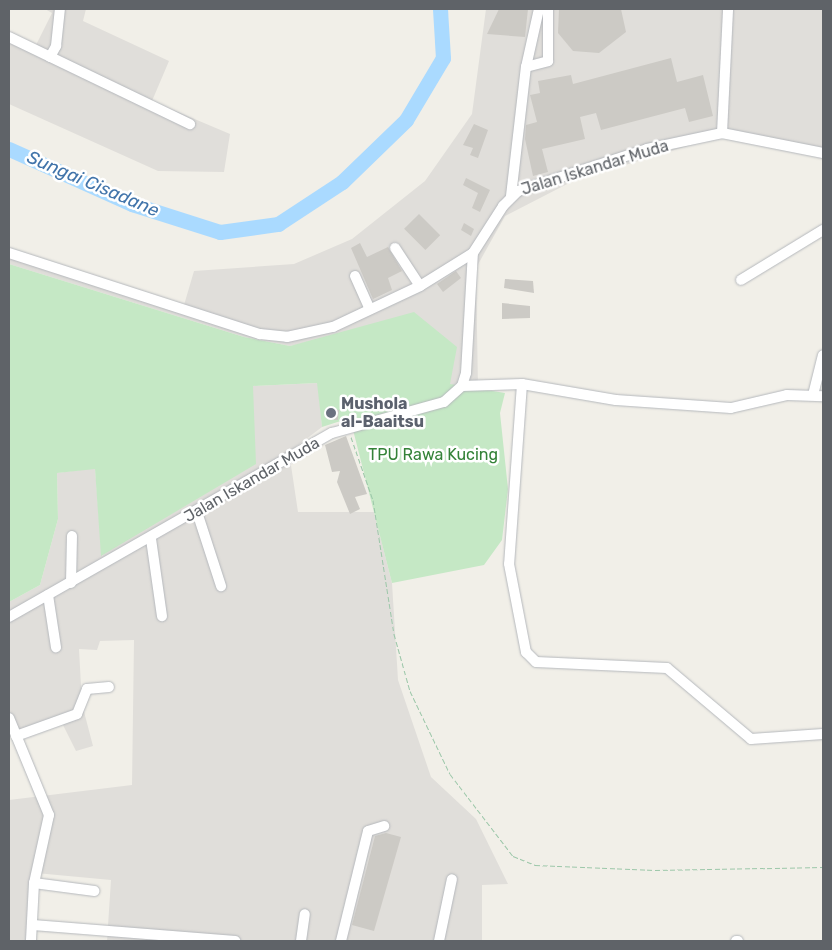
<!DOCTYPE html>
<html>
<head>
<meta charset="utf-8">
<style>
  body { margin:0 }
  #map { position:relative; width:832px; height:950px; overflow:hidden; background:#f1efe8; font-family:Rubik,sans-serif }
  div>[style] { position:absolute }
  .industrial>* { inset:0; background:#e0deda }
  .green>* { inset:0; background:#c5e8c5 }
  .river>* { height:15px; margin:-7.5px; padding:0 7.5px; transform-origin:7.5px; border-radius:7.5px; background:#aadaff }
  .building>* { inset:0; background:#cccac5; transform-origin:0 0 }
  .path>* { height:1px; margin-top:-0.5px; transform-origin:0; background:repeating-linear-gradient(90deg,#9cc7a9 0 5px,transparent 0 7.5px) }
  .roads { filter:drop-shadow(0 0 1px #b5b8bc) drop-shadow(0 0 1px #b5b8bc) }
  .minor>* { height:10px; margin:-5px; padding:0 5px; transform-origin:5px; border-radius:5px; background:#fff }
  .dots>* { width:14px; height:14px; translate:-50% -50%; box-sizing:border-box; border:2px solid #fff; border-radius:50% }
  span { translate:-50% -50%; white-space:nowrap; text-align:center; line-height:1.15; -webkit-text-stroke:5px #fff; paint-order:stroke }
  .street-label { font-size:16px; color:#5f6368 }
  .worship-label { font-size:16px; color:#5b616d; font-weight:700 }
  .left { translate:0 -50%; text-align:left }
  .park-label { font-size:16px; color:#348238 }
  .water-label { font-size:18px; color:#4174aa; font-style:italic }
  .frame { position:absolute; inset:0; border:10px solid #5f6368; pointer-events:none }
</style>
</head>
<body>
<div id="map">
  <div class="industrial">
    <div style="clip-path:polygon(45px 9px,86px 9px,83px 21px,169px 61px,152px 101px,230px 134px,224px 172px,158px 171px,9px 104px,9px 33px,36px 45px,52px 13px)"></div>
    <div style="clip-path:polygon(486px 9px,823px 9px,823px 158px,720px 136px,573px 181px,505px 216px,476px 268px,478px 389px,450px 385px,313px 342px,290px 346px,244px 337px,9px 264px,9px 251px,184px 305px,194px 271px,294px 264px,352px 239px,425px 181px,472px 114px)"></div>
    <div style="clip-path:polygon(318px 383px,322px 427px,289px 452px,298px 512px,374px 512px,392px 583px,398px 680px,431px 777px,476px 819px,508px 884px,482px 885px,482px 941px,107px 941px,111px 880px,36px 873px,29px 941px,9px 941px,9px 800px,132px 785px,134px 640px,100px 641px,97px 650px,79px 649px,82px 704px,93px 746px,76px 751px,62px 723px,16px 739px,9px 732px,9px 602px,40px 585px,58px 519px,57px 473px,95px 468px,102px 556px,253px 386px)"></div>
  </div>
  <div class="green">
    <div style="clip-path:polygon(9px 264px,244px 337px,290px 346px,414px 312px,457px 347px,450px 384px,505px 393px,500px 413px,508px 489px,502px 540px,484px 565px,392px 583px,350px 418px,322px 427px,317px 383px,253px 386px,256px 464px,101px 556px,95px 469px,57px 473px,58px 519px,40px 585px,9px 602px)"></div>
  </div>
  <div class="river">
    <div style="left:9px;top:149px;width:135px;rotate:24.1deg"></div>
    <div style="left:132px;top:204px;width:92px;rotate:17.7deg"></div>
    <div style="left:220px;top:232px;width:59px;rotate:-7.9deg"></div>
    <div style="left:278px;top:224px;width:77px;rotate:-33.3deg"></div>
    <div style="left:342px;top:182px;width:89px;rotate:-44.1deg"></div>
    <div style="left:406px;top:120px;width:72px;rotate:-59.2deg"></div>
    <div style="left:443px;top:58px;width:49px;rotate:-93.5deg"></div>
  </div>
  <div class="building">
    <div style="clip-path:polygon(499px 9px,528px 9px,525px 37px,487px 34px)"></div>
    <div style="clip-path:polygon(559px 9px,621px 9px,626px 32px,599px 53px,573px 51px,558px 33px)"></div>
    <div style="clip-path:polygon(671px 58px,677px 82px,703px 75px,713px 116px,689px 122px,685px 108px,601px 130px,596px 113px,580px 117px,585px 139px,542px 149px,548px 172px,533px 176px,525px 139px,526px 125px,537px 122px,530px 95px,540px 93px,538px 81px,571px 75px,573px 84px)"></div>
    <div style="clip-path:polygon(474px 124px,488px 130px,478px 158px,470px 155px,473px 148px,463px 145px)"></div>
    <div style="clip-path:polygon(466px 178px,490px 190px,480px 212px,472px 208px,478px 193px,463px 185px)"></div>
    <div style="left:419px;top:214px;width:30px;height:21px;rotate:45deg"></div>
    <div style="clip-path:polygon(464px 223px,474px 229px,471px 236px,461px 230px)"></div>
    <div style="clip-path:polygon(360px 243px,367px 257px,388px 247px,402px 271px,388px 278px,392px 290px,373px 299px,351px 248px)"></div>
    <div style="clip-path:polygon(456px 271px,461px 278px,443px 292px,437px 284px)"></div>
    <div style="clip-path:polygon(505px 279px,533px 281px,534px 293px,504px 288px)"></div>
    <div style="clip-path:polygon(502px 303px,530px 306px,530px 318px,502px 319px)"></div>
    <div style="left:329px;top:409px;width:10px;height:10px;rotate:6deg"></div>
    <div style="clip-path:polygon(346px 436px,367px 494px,355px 497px,360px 509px,350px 514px,337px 482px,340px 471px,332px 472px,325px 445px)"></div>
    <div style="clip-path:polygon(386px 833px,401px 837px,374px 931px,352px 925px,375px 836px)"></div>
  </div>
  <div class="path">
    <div style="left:351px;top:437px;width:67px;rotate:70.8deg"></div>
    <div style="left:373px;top:500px;width:136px;rotate:81.1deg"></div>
    <div style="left:394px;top:634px;width:59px;rotate:74.3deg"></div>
    <div style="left:410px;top:691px;width:92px;rotate:64.3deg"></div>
    <div style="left:450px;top:774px;width:103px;rotate:52.5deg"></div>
    <div style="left:513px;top:856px;width:24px;rotate:22deg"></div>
    <div style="left:535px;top:865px;width:120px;rotate:2.4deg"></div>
    <div style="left:655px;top:870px;width:168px;rotate:-1deg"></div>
  </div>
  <div class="roads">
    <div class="minor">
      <div style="left:9px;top:37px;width:201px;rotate:25.7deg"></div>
      <div style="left:50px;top:57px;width:13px;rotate:-61deg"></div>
      <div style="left:56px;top:46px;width:37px;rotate:-84deg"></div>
      <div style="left:526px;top:67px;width:23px;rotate:-15deg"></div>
      <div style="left:548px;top:61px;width:52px;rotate:-90deg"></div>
      <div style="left:722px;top:133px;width:124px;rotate:-87.2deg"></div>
      <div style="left:511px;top:196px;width:130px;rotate:-83.4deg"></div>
      <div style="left:526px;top:67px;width:59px;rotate:-77.4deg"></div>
      <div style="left:395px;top:248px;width:45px;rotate:56.7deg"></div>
      <div style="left:9px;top:253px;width:264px;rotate:17.9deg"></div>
      <div style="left:260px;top:334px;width:27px;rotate:6deg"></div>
      <div style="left:287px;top:337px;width:47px;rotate:-12.3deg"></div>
      <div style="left:333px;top:327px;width:96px;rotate:-25.2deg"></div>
      <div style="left:420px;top:286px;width:62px;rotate:-31.9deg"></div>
      <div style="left:355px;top:276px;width:34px;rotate:66deg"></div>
      <div style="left:741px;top:280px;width:96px;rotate:-31.4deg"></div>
      <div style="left:522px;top:384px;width:180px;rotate:94.1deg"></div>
      <div style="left:509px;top:564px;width:90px;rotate:79.1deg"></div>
      <div style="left:526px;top:652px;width:14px;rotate:45deg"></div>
      <div style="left:536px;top:662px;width:131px;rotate:2.6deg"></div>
      <div style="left:667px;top:668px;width:110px;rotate:40.2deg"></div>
      <div style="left:751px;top:739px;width:72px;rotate:-4deg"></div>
      <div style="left:462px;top:386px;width:60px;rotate:-1.9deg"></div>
      <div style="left:522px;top:384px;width:95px;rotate:9.7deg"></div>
      <div style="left:616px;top:400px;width:115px;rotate:4deg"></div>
      <div style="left:731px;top:408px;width:57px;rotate:-13.1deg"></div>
      <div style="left:787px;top:395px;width:36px;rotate:2deg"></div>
      <div style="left:813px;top:395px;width:41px;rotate:-76deg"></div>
      <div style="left:197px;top:512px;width:78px;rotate:72deg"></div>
      <div style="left:151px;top:539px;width:78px;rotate:81.9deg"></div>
      <div style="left:71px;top:583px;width:47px;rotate:-88.8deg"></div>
      <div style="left:48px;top:595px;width:53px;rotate:81.3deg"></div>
      <div style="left:9px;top:617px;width:372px;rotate:-29.7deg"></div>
      <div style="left:332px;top:433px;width:116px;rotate:-15.5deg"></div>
      <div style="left:444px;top:402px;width:24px;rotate:-42deg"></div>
      <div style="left:462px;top:386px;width:14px;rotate:-73deg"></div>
      <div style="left:466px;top:373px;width:120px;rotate:-86.7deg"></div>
      <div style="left:473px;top:253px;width:56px;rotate:-57.4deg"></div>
      <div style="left:503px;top:206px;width:21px;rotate:-45deg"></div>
      <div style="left:518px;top:191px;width:136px;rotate:-18deg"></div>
      <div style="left:647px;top:149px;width:77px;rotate:-12deg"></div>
      <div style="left:722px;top:133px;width:103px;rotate:11.2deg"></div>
      <div style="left:9px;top:718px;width:105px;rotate:67.6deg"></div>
      <div style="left:49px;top:815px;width:70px;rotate:102.4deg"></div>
      <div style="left:34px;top:883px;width:58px;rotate:93deg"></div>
      <div style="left:16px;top:736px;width:65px;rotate:-19.8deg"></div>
      <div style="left:77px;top:714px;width:27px;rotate:-68deg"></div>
      <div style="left:87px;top:689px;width:22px;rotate:-5deg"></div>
      <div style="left:34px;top:883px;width:61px;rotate:7.6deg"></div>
      <div style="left:33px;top:925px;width:203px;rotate:4.5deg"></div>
      <div style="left:301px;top:941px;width:27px;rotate:-82deg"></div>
      <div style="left:341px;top:941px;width:113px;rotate:-76.2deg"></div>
      <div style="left:368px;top:831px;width:17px;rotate:-17deg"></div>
      <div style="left:439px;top:941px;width:63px;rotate:-78.2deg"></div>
      <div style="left:736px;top:941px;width:2px"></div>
    </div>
  </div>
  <div class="dots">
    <div style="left:331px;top:413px;background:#6b7280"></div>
  </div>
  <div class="street-label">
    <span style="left:595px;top:168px;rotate:-17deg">Jalan Iskandar Muda</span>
    <span style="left:252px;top:480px;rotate:-30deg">Jalan Iskandar Muda</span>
  </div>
  <div class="worship-label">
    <span class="left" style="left:341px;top:413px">Mushola<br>al-Baaitsu</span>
  </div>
  <div class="park-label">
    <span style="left:433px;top:455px">TPU Rawa Kucing</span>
  </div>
  <div class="water-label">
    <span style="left:93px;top:184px;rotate:23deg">Sungai Cisadane</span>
  </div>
  <div class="frame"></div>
</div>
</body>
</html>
